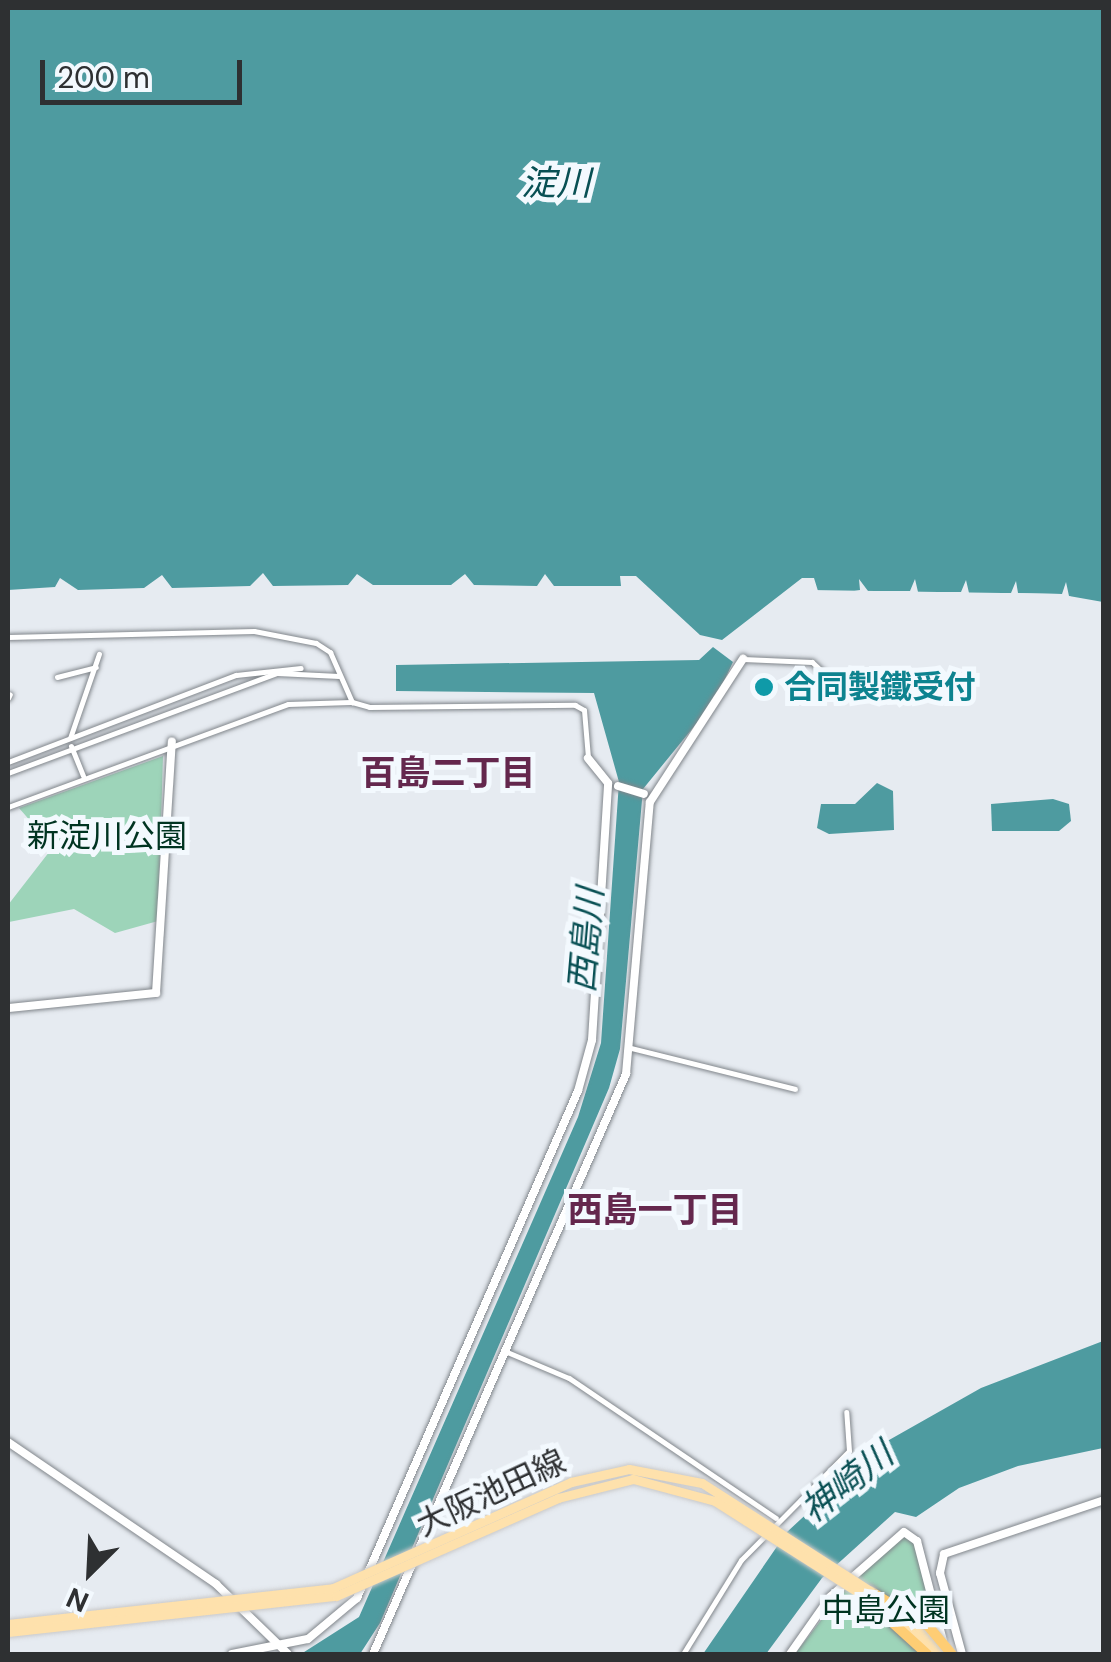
<!DOCTYPE html>
<html>
<head>
<meta charset="utf-8">
<style>
  body { margin:0 }
  #map { position:relative; width:1111px; height:1662px; overflow:hidden; background:#e6ebf1; font-family:"DM Sans","Noto Sans JP",sans-serif }
  div>[style] { position:absolute }
  .green>* { inset:0; background:#9dd4b9 }
  .water>* { inset:0; background:#4e9ba0 }
  .pier>* { inset:0; background:#e6ebf1 }
  .roads { filter:drop-shadow(0 0 2px #81868b) drop-shadow(0 0 2px #81868b) }
  .street>* { height:5px; margin:-2.5px; padding:0 2.5px; transform-origin:2.5px; border-radius:2.5px; background:#fff }
  .secondary>* { height:8px; margin:-4px; padding:0 4px; transform-origin:4px; border-radius:4px; background:#fff }
  .primary>* { height:9px; margin:-4.5px; padding:0 4.5px; transform-origin:4.5px; border-radius:4.5px; background:#fee1ac }
  .highway>* { height:10px; margin:-5px; padding:0 5px; transform-origin:5px; border-radius:5px; background:#fecd74 }
  .bridges { filter:drop-shadow(0 0 2px #c9c9ca) drop-shadow(0 0 2px #c9c9ca) }
  .primary-bridge>* { height:9px; margin:-4.5px; padding:0 4.5px; transform-origin:4.5px; border-radius:4.5px; background:#fee1ac }
  .highway-bridge>* { height:10px; margin:-5px; padding:0 5px; transform-origin:5px; border-radius:5px; background:#fecd74 }
  .dots>* { width:28px; height:28px; translate:-50% -50%; box-sizing:border-box; border:5px solid #f3f9fe; border-radius:50% }
  span { translate:-50% -50%; white-space:nowrap; text-align:center; line-height:1.15; -webkit-text-stroke:10px #f3f9fe; paint-order:stroke }
  .culture-label { font-size:32px; color:#0d838f; font-weight:700 }
  .left { translate:0 -50%; text-align:left }
  .park-label { font-size:32px; color:#003421 }
  .street-label { font-size:32px; color:#2e3032 }
  .water-label { font-size:35px; color:#095054; font-style:italic }
  .neighbourhood-label { font-size:35px; color:#64274d; font-weight:700 }
  .frame { position:absolute; inset:0; border:10px solid #2e3032; pointer-events:none }
  .north { position:absolute; left:40px; top:1522px; width:100px; height:100px; -webkit-text-stroke:8px #f3f9fe; paint-order:stroke; rotate:204deg; font-size:28px; font-weight:700; line-height:40px; text-align:center; color:#2e3032 }
  .north::after { content:''; display:block; margin:auto; width:35px; height:45px; background:#2e3032; clip-path:polygon(50% 0,100% 100%,50% 72%,0 100%) }
  .scale { position:absolute; left:40px; top:60px; width:202px; height:45px; box-sizing:border-box; border:5px solid #2e3032; border-top:0; padding-left:12px; font-size:30px; line-height:35px; white-space:nowrap; color:#2e3032; -webkit-text-stroke:8px #f3f9fe; paint-order:stroke }
</style>
</head>
<body>
<div id="map">
  <div class="green">
    <div style="clip-path:polygon(163px 756px,158px 921px,115px 933px,74px 909px,9px 922px,8px 905px,53px 847px,19px 808px)"></div>
    <div style="clip-path:polygon(904px 1536px,914px 1542px,942px 1654px,795px 1654px,848px 1585px)"></div>
  </div>
  <div class="water">
    <div style="clip-path:polygon(8px 8px,1103px 8px,1103px 602px,1069px 596px,1066px 582px,1062px 594px,1018px 593px,1016px 581px,1011px 593px,969px 593px,966px 580px,961px 592px,918px 592px,915px 579px,910px 591px,868px 591px,859px 579px,860px 590px,843px 593px,818px 591px,814px 578px,802px 578px,722px 640px,700px 635px,636px 576px,620px 576px,621px 586px,554px 586px,545px 574px,537px 586px,474px 585px,465px 574px,451px 585px,373px 585px,357px 574px,348px 585px,273px 586px,263px 573px,250px 586px,172px 588px,162px 575px,144px 588px,78px 590px,60px 578px,55px 587px,8px 590px)"></div>
    <div style="clip-path:polygon(713px 647px,733px 662px,714px 702px,643px 789px,620px 1049px,609px 1088px,380px 1623px,360px 1654px,301px 1654px,359px 1617px,578px 1117px,601px 1043px,619px 782px,594px 693px,396px 691px,396px 665px,699px 660px)"></div>
    <div style="clip-path:polygon(877px 783px,893px 791px,894px 830px,829px 834px,817px 828px,821px 804px,855px 804px)"></div>
    <div style="clip-path:polygon(1053px 799px,1069px 804px,1071px 821px,1059px 831px,992px 831px,991px 804px)"></div>
    <div style="clip-path:polygon(1103px 1341px,1103px 1448px,1018px 1466px,959px 1488px,916px 1517px,895px 1512px,822px 1578px,766px 1654px,703px 1654px,787px 1532px,882px 1444px,981px 1388px)"></div>
  </div>
  <div class="pier">
    <div style="clip-path:polygon(811px 590px,1062px 594px,1103px 607px,1060px 597px,842px 598px)"></div>
  </div>
  <div class="roads">
    <div class="street">
      <div style="left:8px;top:637px;width:246px;rotate:-1.4deg"></div>
      <div style="left:254px;top:631px;width:63px;rotate:11deg"></div>
      <div style="left:316px;top:643px;width:17px;rotate:33deg"></div>
      <div style="left:330px;top:652px;width:55px;rotate:66.3deg"></div>
      <div style="left:352px;top:702px;width:18px;rotate:16deg"></div>
      <div style="left:369px;top:707px;width:206px;rotate:-0.6deg"></div>
      <div style="left:575px;top:705px;width:10px;rotate:29deg"></div>
      <div style="left:584px;top:710px;width:48px;rotate:85.2deg"></div>
      <div style="left:743px;top:659px;width:69px;rotate:2.5deg"></div>
      <div style="left:812px;top:662px;width:26px;rotate:43deg"></div>
      <div style="left:57px;top:677px;width:40px;rotate:-14.4deg"></div>
      <div style="left:8px;top:698px;width:4px;rotate:-63deg"></div>
      <div style="left:70px;top:738px;width:89px;rotate:-71deg"></div>
      <div style="left:71px;top:746px;width:32px;rotate:68deg"></div>
      <div style="left:8px;top:762px;width:244px;rotate:-20.9deg"></div>
      <div style="left:236px;top:675px;width:65px;rotate:-6.1deg"></div>
      <div style="left:8px;top:773px;width:287px;rotate:-20.4deg"></div>
      <div style="left:277px;top:673px;width:62px;rotate:2.8deg"></div>
      <div style="left:8px;top:807px;width:298px;rotate:-20.2deg"></div>
      <div style="left:288px;top:704px;width:63px;rotate:-1.8deg"></div>
      <div style="left:631px;top:1048px;width:169px;rotate:14deg"></div>
      <div style="left:507px;top:1352px;width:67px;rotate:22.8deg"></div>
      <div style="left:569px;top:1378px;width:250px;rotate:34.1deg"></div>
      <div style="left:683px;top:1654px;width:110px;rotate:-58.3deg"></div>
      <div style="left:741px;top:1560px;width:153px;rotate:-45.3deg"></div>
      <div style="left:849px;top:1451px;width:39px;rotate:-94deg"></div>
    </div>
    <div class="secondary">
      <div style="left:618px;top:786px;width:27px;rotate:17deg"></div>
      <div style="left:8px;top:1008px;width:149px;rotate:-5.8deg"></div>
      <div style="left:156px;top:993px;width:252px;rotate:-86.4deg"></div>
      <div style="left:8px;top:1442px;width:252px;rotate:34.3deg"></div>
      <div style="left:216px;top:1584px;width:100px;rotate:44.2deg"></div>
      <div style="left:232px;top:1654px;width:77px;rotate:-11.2deg"></div>
      <div style="left:308px;top:1639px;width:64px;rotate:-39.9deg"></div>
      <div style="left:357px;top:1598px;width:553px;rotate:-66.45deg"></div>
      <div style="left:578px;top:1091px;width:53px;rotate:-74.6deg"></div>
      <div style="left:592px;top:1040px;width:257px;rotate:-86.4deg"></div>
      <div style="left:608px;top:783px;width:32px;rotate:-129deg"></div>
      <div style="left:373px;top:1654px;width:633px;rotate:-66.43deg"></div>
      <div style="left:626px;top:1074px;width:273px;rotate:-85deg"></div>
      <div style="left:650px;top:802px;width:171px;rotate:-57deg"></div>
      <div style="left:790px;top:1654px;width:70px;rotate:-54.9deg"></div>
      <div style="left:830px;top:1597px;width:98px;rotate:-41.3deg"></div>
      <div style="left:904px;top:1532px;width:16px;rotate:35deg"></div>
      <div style="left:917px;top:1541px;width:103px;rotate:75.4deg"></div>
      <div style="left:962px;top:1654px;width:84px;rotate:-105.2deg"></div>
      <div style="left:940px;top:1573px;width:19px;rotate:-78deg"></div>
      <div style="left:944px;top:1554px;width:169px;rotate:-18.6deg"></div>
    </div>
    <div class="primary">
      <div style="left:878px;top:1605px;width:77px;rotate:39.7deg"></div>
      <div style="left:913px;top:1622px;width:45px;rotate:45.9deg"></div>
    </div>
    <div class="highway">
      <div style="left:870px;top:1591px;width:69px;rotate:31.4deg"></div>
      <div style="left:861px;top:1594px;width:89px;rotate:42.3deg"></div>
    </div>
  </div>
  <div class="bridges">
    <div class="primary-bridge">
      <div style="left:8px;top:1624px;width:327px;rotate:-6.3deg"></div>
      <div style="left:333px;top:1588px;width:261px;rotate:-24deg"></div>
      <div style="left:571px;top:1482px;width:59px;rotate:-12.6deg"></div>
      <div style="left:629px;top:1469px;width:74px;rotate:10.9deg"></div>
      <div style="left:702px;top:1483px;width:200px;rotate:32.7deg"></div>
      <div style="left:8px;top:1632px;width:330px;rotate:-6.3deg"></div>
      <div style="left:336px;top:1596px;width:243px;rotate:-23.8deg"></div>
      <div style="left:558px;top:1498px;width:77px;rotate:-14.2deg"></div>
      <div style="left:633px;top:1479px;width:85px;rotate:15deg"></div>
      <div style="left:715px;top:1501px;width:173px;rotate:32.5deg"></div>
    </div>
    <div class="highway-bridge">
      <div style="left:929px;top:1627px;width:35px;rotate:50deg"></div>
    </div>
  </div>
  <div class="dots">
    <div style="left:764px;top:687px;background:#0f9aa8"></div>
  </div>
  <div class="culture-label">
    <span class="left" style="left:784px;top:687px">合同製鐵受付</span>
  </div>
  <div class="park-label">
    <span style="left:107px;top:836px">新淀川公園</span>
    <span style="left:886px;top:1610px">中島公園</span>
  </div>
  <div class="street-label">
    <span style="left:491px;top:1493px;rotate:-25deg">大阪池田線</span>
  </div>
  <div class="water-label">
    <span style="left:556px;top:183px">淀川</span>
    <span style="left:586px;top:940px;rotate:-85deg">西島川</span>
    <span style="left:847px;top:1482px;rotate:-38deg">神崎川</span>
  </div>
  <div class="neighbourhood-label">
    <span style="left:448px;top:773px">百島二丁目</span>
    <span style="left:655px;top:1210px">西島一丁目</span>
  </div>
  <div class="frame"></div>
  <div class="north">N</div>
  <div class="scale">200 m</div>
</div>
</body>
</html>
